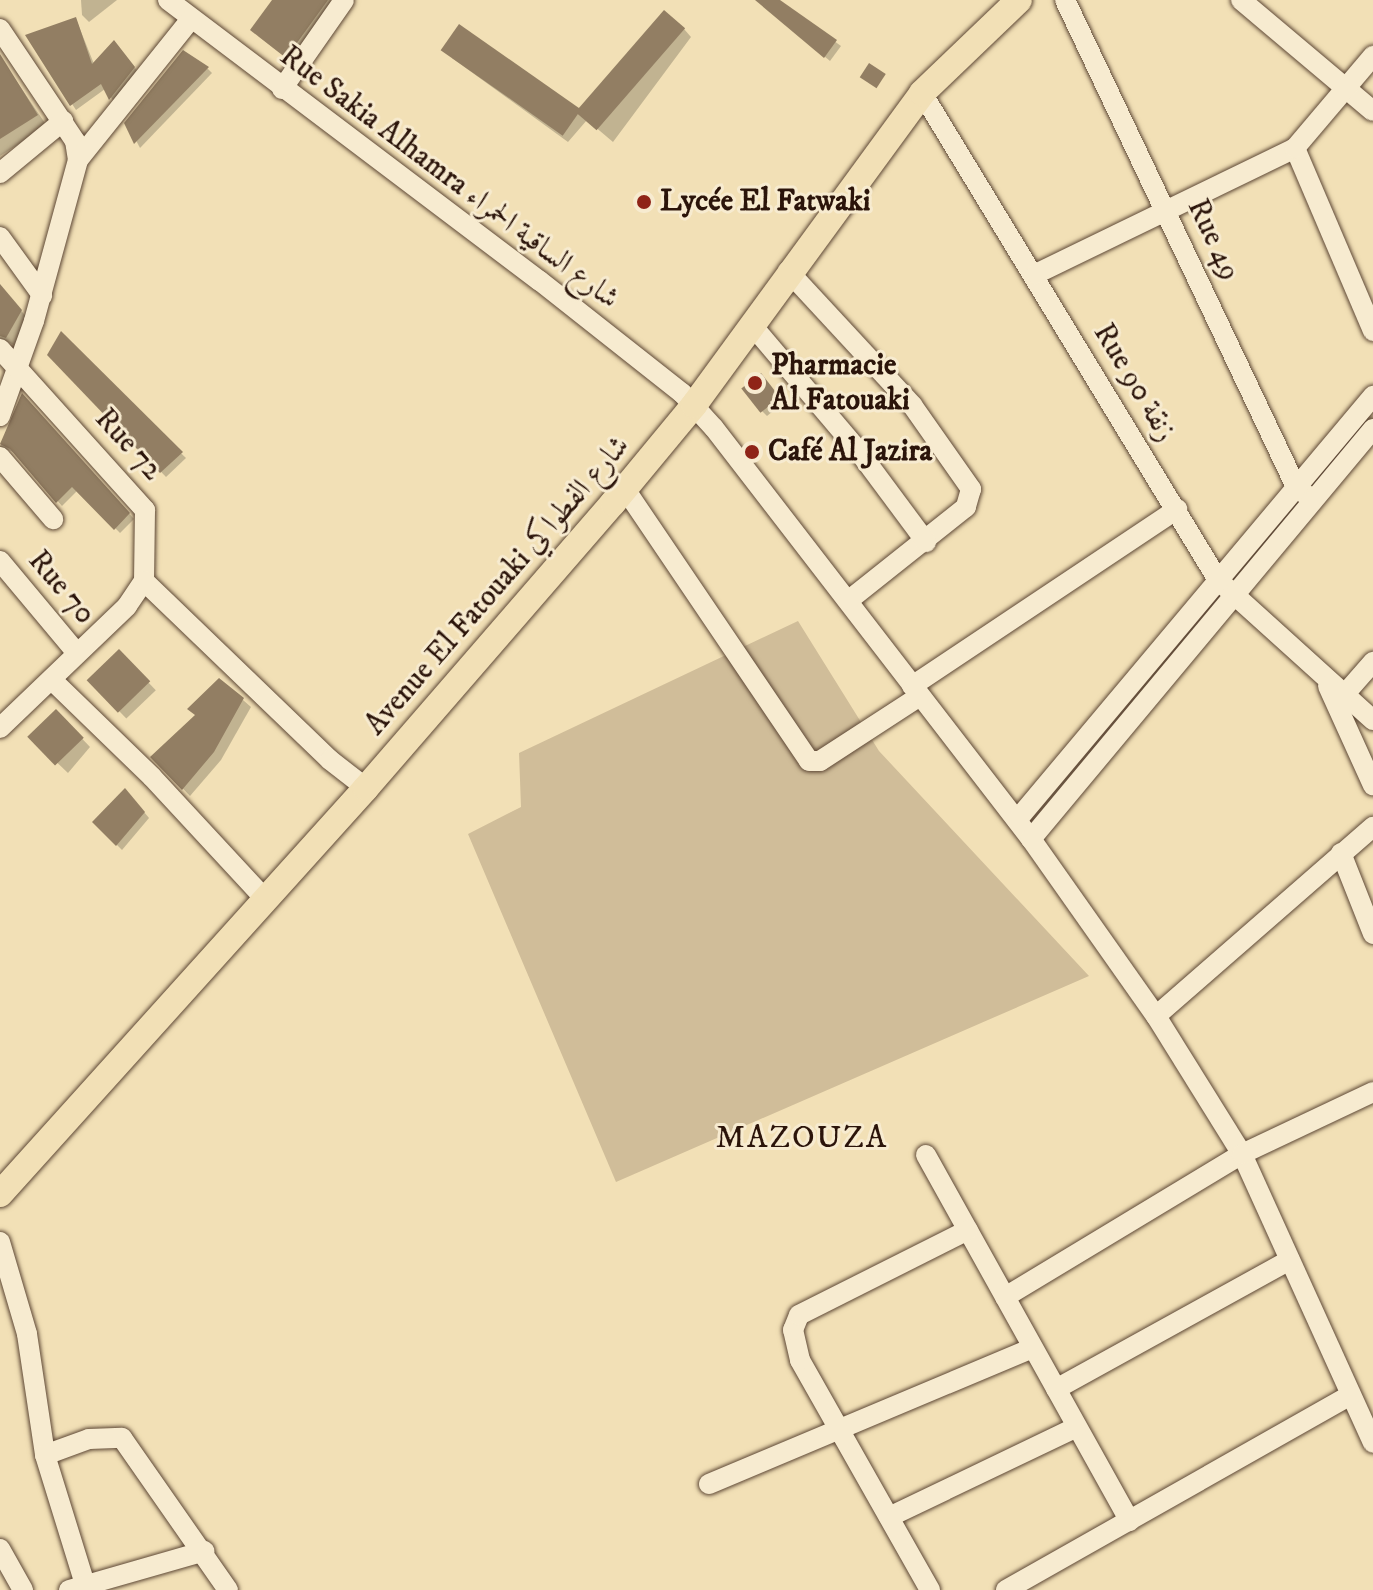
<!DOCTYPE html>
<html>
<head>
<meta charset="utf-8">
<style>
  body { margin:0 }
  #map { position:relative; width:1373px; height:1590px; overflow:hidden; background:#f2e0b6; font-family:"IM FELL DW Pica",Amiri,serif }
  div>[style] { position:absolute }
  .green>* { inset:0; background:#d0bd99 }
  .shadow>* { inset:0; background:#0003; transform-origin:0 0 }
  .building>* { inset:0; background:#927e63; transform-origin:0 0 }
  .roads { filter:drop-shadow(0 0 2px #5d4735) drop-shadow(0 0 2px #5d4735) }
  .minor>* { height:20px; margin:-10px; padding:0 10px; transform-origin:10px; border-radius:10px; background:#f7ebd0 }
  .major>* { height:26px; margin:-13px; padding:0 13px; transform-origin:13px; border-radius:13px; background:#f2e0b6 }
  .dots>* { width:22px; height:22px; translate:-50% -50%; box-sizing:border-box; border:4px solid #f7ebd0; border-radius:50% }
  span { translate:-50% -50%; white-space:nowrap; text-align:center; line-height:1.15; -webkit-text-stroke:6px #f7ebd0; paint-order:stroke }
  .street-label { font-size:30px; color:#2b140a }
  .poi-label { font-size:30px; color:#2b140a; font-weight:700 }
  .left { translate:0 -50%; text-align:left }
  .neighbourhood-label { font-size:32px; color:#2b140a; letter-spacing:2px }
</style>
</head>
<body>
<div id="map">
  <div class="green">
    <div style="clip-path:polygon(798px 621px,879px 751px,1089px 976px,616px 1182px,468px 834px,521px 807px,519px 753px)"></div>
  </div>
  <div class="shadow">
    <div style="clip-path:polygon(81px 0,117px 0,89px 22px,82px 15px)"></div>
    <div style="clip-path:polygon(275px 0,339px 0,293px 63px,258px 36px)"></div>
    <div style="clip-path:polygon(757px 0,778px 0,841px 46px,830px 61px)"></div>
    <div style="clip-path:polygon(76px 19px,94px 64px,119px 48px,139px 73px,115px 103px,105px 89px,76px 110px,28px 36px)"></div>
    <div style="clip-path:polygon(460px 27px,587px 118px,684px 29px,691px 37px,613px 142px,587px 120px,568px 142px,452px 58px)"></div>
    <div style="clip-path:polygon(4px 63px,47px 126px,0 156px,0 66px)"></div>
    <div style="clip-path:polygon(207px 68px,212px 73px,140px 148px,127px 123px)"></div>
    <div style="clip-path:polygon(0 285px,28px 319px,14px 345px,0 338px)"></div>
    <div style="clip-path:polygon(50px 355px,98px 374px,186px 458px,166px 477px)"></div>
    <div style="clip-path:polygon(765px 380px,783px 403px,767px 416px,762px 411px)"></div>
    <div style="clip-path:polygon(23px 396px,134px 519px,120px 533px,78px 490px,62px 506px,16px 453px,0 447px)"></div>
    <div style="left:119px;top:652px;width:53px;height:41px;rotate:46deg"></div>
    <div style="clip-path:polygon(243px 700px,251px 707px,221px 760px,190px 796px,153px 757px)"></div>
    <div style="clip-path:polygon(56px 711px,90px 747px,68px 773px,29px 736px)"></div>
    <div style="clip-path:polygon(130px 795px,149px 818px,122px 850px,94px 822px)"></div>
  </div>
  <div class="building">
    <div style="clip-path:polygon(272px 0,328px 0,286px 58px,250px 30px)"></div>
    <div style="clip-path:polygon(755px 0,780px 0,837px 40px,824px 58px)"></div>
    <div style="left:664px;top:10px;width:28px;height:135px;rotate:41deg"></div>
    <div style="clip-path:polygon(76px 17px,92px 64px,114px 40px,135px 67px,109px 100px,101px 84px,70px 106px,25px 35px)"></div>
    <div style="left:459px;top:24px;width:149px;height:32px;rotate:35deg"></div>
    <div style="clip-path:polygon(183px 50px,209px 67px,134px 144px,124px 123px)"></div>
    <div style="clip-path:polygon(0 54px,38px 115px,0 139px)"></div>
    <div style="left:869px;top:63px;width:20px;height:17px;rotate:33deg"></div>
    <div style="clip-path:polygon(0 284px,22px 310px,6px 338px,0 336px)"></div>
    <div style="clip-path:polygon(61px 331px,183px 452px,160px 473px,47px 355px)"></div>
    <div style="left:761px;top:373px;width:31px;height:25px;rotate:52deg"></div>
    <div style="clip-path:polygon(22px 393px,130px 513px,114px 530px,72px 487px,56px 503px,10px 449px,0 444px)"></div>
    <div style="left:119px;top:649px;width:45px;height:45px;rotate:46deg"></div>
    <div style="clip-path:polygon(219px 678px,244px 698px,214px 752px,182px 790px,150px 757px,195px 715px,187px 709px)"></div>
    <div style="left:56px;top:709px;width:40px;height:40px;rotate:46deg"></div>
    <div style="clip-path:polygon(125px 788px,145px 812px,116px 846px,92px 822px)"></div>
  </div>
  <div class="roads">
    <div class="minor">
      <div style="left:168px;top:0;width:466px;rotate:37.1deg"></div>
      <div style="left:540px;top:281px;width:181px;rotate:38.3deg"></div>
      <div style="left:682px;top:393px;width:47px;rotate:47.6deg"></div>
      <div style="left:714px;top:428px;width:519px;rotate:52.36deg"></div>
      <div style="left:1031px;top:839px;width:217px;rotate:54.8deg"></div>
      <div style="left:1156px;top:1016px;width:163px;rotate:58.1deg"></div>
      <div style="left:1242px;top:1154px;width:317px;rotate:65.6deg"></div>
      <div style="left:1065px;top:0;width:539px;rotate:64.62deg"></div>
      <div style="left:1296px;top:487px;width:21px;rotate:37deg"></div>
      <div style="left:1241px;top:0;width:172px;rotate:40.1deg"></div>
      <div style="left:0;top:29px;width:135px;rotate:56.2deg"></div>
      <div style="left:75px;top:141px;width:19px;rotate:81deg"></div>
      <div style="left:78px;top:160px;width:167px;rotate:105.3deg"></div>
      <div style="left:34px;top:321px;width:101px;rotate:109.7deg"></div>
      <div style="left:282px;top:89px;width:108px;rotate:-55.1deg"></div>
      <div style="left:922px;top:93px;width:570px;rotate:58.71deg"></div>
      <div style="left:1218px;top:580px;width:209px;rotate:42.1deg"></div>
      <div style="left:1295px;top:148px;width:199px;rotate:66.9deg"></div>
      <div style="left:78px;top:160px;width:179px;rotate:-51.3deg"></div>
      <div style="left:0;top:173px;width:82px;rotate:-39.5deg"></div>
      <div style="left:0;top:237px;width:72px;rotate:54.1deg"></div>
      <div style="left:788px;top:271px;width:183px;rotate:47.2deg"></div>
      <div style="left:912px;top:405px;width:103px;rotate:54.9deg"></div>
      <div style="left:971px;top:489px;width:19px;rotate:106deg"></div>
      <div style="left:966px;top:507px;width:149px;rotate:141.5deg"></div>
      <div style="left:1036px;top:274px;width:288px;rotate:-25.9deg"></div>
      <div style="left:1295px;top:148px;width:121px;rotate:-49.7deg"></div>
      <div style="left:751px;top:324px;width:164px;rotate:49.7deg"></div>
      <div style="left:857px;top:449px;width:116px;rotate:53.4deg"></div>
      <div style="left:0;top:349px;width:217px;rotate:48deg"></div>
      <div style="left:145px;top:510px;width:71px;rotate:90.8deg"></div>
      <div style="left:0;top:457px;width:82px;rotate:49.5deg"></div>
      <div style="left:625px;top:489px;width:328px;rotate:55.9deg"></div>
      <div style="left:809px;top:761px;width:11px"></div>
      <div style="left:820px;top:761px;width:119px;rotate:-33deg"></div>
      <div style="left:0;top:561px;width:120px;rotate:50.1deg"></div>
      <div style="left:144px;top:581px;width:258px;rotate:43.9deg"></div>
      <div style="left:330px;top:760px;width:46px;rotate:37.9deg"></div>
      <div style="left:52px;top:680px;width:139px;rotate:44.1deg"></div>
      <div style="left:152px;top:777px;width:165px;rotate:47.2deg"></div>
      <div style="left:912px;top:686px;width:319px;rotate:-33.7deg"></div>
      <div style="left:1328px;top:686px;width:109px;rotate:65.6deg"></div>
      <div style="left:1337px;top:703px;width:55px;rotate:-48.7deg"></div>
      <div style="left:0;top:728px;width:176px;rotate:-43.8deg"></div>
      <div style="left:127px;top:606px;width:30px;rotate:-56deg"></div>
      <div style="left:1017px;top:820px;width:554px;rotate:-49.98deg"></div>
      <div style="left:1031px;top:839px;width:534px;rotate:-50.17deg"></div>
      <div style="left:1341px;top:853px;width:87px;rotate:68.4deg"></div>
      <div style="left:1156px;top:1016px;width:288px;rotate:-41.1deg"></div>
      <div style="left:926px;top:1155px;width:419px;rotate:60.9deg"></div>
      <div style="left:0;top:1242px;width:96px;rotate:73.6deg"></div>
      <div style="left:27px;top:1334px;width:122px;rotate:81.5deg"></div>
      <div style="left:45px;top:1455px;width:135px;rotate:72.8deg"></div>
      <div style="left:1005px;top:1297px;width:277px;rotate:-31.1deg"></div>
      <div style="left:1242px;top:1154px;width:145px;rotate:-25.3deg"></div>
      <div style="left:1056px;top:1389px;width:267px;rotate:-28.9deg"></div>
      <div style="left:45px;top:1455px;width:47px;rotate:-20deg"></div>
      <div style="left:89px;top:1439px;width:33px;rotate:-2deg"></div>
      <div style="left:122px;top:1438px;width:185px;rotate:55.1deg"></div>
      <div style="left:709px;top:1484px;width:351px;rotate:-22.8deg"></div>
      <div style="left:889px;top:1517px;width:208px;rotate:-25.6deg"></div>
      <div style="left:0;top:1549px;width:47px;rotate:60.7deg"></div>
      <div style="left:69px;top:1590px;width:141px;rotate:-16deg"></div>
      <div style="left:930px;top:1590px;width:264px;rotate:-119.5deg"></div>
      <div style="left:800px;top:1360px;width:31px;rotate:-103deg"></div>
      <div style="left:793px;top:1330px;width:16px;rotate:-68deg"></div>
      <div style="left:799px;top:1315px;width:189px;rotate:-26.7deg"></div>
      <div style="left:1006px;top:1590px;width:396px;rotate:-29.5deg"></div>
    </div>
    <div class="major">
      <div style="left:0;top:1194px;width:547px;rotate:-47.97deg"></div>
      <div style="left:366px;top:788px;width:377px;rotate:-49.1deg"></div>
      <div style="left:613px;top:503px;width:127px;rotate:-50.4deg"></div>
      <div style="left:694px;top:405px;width:386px;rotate:-53.8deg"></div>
      <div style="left:922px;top:93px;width:134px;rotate:-43.8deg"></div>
    </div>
  </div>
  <div class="dots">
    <div style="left:644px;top:202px;background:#8f2418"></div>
    <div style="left:755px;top:383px;background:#8f2418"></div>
    <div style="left:752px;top:452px;background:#8f2418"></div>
  </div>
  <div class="street-label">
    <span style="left:449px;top:178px;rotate:37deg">Rue Sakia Alhamra شارع الساقية الحمراء</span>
    <span style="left:1213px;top:240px;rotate:65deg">Rue 49</span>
    <span style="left:1134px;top:383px;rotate:59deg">Rue 90 زنقة</span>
    <span style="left:128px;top:445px;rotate:48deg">Rue 72</span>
    <span style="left:498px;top:586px;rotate:-49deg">Avenue El Fatouaki شارع الفطواكي</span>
    <span style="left:61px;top:588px;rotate:50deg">Rue 70</span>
  </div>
  <div class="poi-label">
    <span class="left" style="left:660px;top:202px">Lycée El Fatwaki</span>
    <span class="left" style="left:771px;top:383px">Pharmacie<br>Al Fatouaki</span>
    <span class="left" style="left:768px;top:452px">Café Al Jazira</span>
  </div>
  <div class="neighbourhood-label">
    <span style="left:802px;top:1138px">MAZOUZA</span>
  </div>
</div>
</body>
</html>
